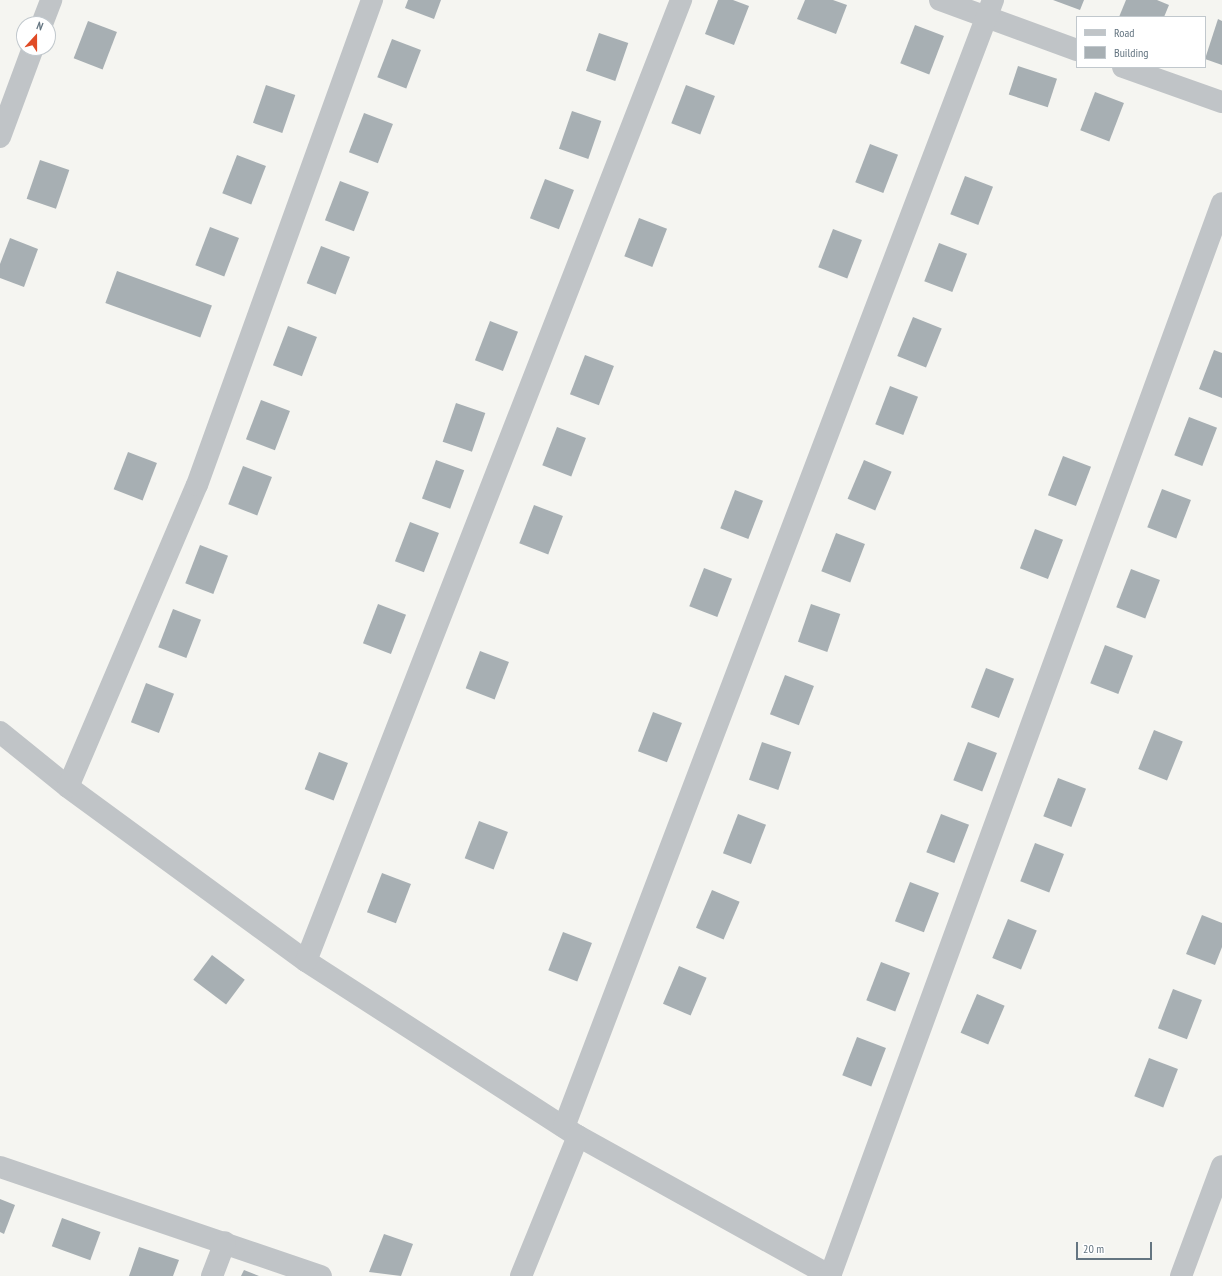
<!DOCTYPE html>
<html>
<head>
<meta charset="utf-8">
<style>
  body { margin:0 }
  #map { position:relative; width:1222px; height:1276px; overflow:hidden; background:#f5f5f1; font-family:"PT Sans Narrow",sans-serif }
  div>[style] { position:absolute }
  .building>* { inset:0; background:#a7afb3; transform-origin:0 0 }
  .street>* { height:22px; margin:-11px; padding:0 11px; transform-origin:11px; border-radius:11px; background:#c0c4c7 }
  span { translate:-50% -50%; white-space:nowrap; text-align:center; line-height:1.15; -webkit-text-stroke:4px #fff; paint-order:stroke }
  .legend { position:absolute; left:1076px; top:16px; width:130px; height:52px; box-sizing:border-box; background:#fff; border:1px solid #c1c8cd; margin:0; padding:5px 7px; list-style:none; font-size:12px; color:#647581 }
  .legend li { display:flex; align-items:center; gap:8px; height:20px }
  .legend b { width:20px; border:1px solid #c1c8cd }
  .north { position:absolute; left:16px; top:16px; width:40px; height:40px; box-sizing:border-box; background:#fff; border:1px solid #c1c8cd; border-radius:50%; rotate:21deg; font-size:11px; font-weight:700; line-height:16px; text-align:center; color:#647581 }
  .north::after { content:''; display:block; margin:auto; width:14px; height:18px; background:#e04b25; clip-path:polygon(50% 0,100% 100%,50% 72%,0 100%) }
  .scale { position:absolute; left:1076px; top:1242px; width:76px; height:18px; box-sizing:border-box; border:2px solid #647581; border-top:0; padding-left:5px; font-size:12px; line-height:14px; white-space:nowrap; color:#647581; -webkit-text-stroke:3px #fff; paint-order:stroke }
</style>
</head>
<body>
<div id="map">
  <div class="building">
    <div style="clip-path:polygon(408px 0,441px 0,434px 19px,405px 8px)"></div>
    <div style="clip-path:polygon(718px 0,733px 0,749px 6px,734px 45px,705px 34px)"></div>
    <div style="clip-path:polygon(805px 0,833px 0,847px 5px,836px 34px,797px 19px)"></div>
    <div style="clip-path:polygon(1053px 0,1084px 0,1080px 10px)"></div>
    <div style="clip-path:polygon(1126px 0,1157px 0,1169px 5px,1164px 17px,1119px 17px)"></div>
    <div style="clip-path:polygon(1218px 19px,1222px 21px,1222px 65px,1205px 59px)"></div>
    <div style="left:88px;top:21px;width:31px;height:40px;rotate:21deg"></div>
    <div style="left:915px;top:25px;width:31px;height:41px;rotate:21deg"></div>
    <div style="left:599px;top:33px;width:31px;height:40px;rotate:19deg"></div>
    <div style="left:392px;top:39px;width:31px;height:41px;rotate:21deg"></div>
    <div style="left:1018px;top:66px;width:41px;height:30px;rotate:18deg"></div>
    <div style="left:266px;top:85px;width:31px;height:40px;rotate:19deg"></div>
    <div style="left:686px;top:85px;width:31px;height:41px;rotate:21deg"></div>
    <div style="left:1095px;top:92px;width:31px;height:41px;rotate:21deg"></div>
    <div style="left:572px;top:111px;width:31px;height:40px;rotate:19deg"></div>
    <div style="left:364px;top:113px;width:31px;height:42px;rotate:21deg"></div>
    <div style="left:870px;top:144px;width:30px;height:41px;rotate:21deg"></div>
    <div style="left:237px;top:155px;width:31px;height:41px;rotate:21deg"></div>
    <div style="left:40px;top:160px;width:31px;height:41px;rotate:19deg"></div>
    <div style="left:965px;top:176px;width:30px;height:41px;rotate:21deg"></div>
    <div style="left:545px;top:179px;width:31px;height:42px;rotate:21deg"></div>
    <div style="left:340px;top:181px;width:31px;height:42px;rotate:21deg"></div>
    <div style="left:639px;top:218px;width:30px;height:41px;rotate:21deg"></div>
    <div style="left:210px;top:227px;width:31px;height:41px;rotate:21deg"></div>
    <div style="left:833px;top:229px;width:31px;height:41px;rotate:21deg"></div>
    <div style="clip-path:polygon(10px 238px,38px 249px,24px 287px,0 278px,0 264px)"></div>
    <div style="left:939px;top:243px;width:30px;height:41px;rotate:21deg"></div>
    <div style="left:321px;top:246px;width:31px;height:40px;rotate:21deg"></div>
    <div style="left:117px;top:271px;width:101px;height:34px;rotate:20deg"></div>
    <div style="left:913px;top:317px;width:31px;height:42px;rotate:22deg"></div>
    <div style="left:490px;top:321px;width:30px;height:42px;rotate:21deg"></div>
    <div style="left:288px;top:326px;width:31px;height:42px;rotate:21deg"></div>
    <div style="clip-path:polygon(1214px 350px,1222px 353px,1222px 398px,1199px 389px)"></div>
    <div style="left:585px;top:355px;width:31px;height:42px;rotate:21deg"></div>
    <div style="left:890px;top:386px;width:30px;height:41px;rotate:21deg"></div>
    <div style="left:261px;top:400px;width:31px;height:42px;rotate:21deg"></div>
    <div style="left:456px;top:403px;width:31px;height:41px;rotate:19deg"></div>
    <div style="left:1189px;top:417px;width:30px;height:41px;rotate:21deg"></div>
    <div style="left:557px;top:427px;width:31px;height:41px;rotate:21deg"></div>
    <div style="left:128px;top:452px;width:31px;height:40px;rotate:21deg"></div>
    <div style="left:1063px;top:456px;width:30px;height:42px;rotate:21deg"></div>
    <div style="left:436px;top:460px;width:30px;height:41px;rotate:20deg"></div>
    <div style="left:864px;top:460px;width:30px;height:42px;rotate:23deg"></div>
    <div style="left:243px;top:466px;width:31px;height:41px;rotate:21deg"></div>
    <div style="left:1162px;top:489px;width:31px;height:41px;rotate:21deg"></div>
    <div style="left:735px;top:490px;width:30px;height:41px;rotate:21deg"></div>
    <div style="left:534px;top:505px;width:31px;height:41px;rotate:21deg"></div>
    <div style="left:410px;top:522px;width:31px;height:42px;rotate:21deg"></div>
    <div style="left:1035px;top:529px;width:30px;height:42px;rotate:21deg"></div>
    <div style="left:836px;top:533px;width:31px;height:41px;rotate:21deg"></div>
    <div style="left:200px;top:545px;width:30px;height:41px;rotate:21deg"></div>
    <div style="left:704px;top:568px;width:30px;height:41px;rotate:21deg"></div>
    <div style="left:1131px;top:569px;width:31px;height:41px;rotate:21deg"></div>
    <div style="left:378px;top:604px;width:30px;height:42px;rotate:21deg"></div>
    <div style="left:811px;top:604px;width:31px;height:40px;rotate:19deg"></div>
    <div style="left:173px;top:609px;width:30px;height:41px;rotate:21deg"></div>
    <div style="left:1105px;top:645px;width:30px;height:41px;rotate:21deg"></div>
    <div style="left:480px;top:651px;width:31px;height:40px;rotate:21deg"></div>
    <div style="left:986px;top:668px;width:30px;height:42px;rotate:21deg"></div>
    <div style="left:785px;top:675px;width:31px;height:42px;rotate:21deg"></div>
    <div style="left:146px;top:683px;width:30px;height:42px;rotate:21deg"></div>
    <div style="left:653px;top:712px;width:31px;height:42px;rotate:21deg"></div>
    <div style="left:1154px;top:730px;width:31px;height:42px;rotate:22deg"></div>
    <div style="left:762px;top:742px;width:31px;height:40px;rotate:19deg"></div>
    <div style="left:968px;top:742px;width:31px;height:41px;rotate:21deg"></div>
    <div style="left:319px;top:752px;width:31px;height:40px;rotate:21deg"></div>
    <div style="left:1058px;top:778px;width:30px;height:41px;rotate:21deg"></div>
    <div style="left:738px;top:814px;width:30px;height:42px;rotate:21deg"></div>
    <div style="left:941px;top:814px;width:30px;height:41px;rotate:21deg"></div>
    <div style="left:479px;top:821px;width:31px;height:40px;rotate:21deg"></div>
    <div style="left:1035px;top:843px;width:31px;height:41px;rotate:21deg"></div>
    <div style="left:382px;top:873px;width:31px;height:42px;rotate:21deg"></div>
    <div style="left:910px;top:882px;width:31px;height:42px;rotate:21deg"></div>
    <div style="left:712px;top:890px;width:30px;height:41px;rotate:23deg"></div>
    <div style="clip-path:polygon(1202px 915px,1222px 923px,1222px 947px,1215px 965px,1186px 954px)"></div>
    <div style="left:1008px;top:919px;width:31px;height:42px;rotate:22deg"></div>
    <div style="left:563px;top:932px;width:31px;height:41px;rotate:21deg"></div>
    <div style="left:212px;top:955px;width:41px;height:31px;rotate:37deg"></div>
    <div style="left:881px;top:962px;width:31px;height:41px;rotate:21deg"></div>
    <div style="left:679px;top:966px;width:30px;height:41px;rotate:23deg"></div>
    <div style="left:1173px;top:989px;width:31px;height:42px;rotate:21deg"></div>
    <div style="left:977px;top:994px;width:30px;height:42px;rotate:23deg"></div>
    <div style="left:857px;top:1037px;width:31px;height:41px;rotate:21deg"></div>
    <div style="left:1149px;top:1058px;width:31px;height:41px;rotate:21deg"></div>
    <div style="clip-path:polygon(0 1199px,15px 1205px,4px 1234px,0 1232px)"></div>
    <div style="left:62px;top:1218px;width:41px;height:30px;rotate:20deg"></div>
    <div style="clip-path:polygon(384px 1234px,413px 1244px,401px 1276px,369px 1272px)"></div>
    <div style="clip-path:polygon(139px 1247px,179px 1260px,173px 1276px,129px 1276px)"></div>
    <div style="clip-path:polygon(244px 1270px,259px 1276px,241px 1276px)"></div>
  </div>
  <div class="street">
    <div style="left:940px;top:0;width:146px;rotate:20.1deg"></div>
    <div style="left:42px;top:24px;width:26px;rotate:-69deg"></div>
    <div style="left:1123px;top:67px;width:105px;rotate:19.5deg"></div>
    <div style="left:0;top:137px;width:95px;rotate:-69.7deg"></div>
    <div style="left:0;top:732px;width:87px;rotate:39deg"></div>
    <div style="left:68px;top:787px;width:295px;rotate:36.2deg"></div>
    <div style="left:306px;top:961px;width:323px;rotate:32.8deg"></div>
    <div style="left:578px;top:1136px;width:289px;rotate:29deg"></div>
    <div style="left:68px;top:787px;width:328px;rotate:-66.9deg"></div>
    <div style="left:197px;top:485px;width:516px;rotate:-70.16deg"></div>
    <div style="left:306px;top:961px;width:1032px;rotate:-68.68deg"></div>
    <div style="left:564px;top:1127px;width:1206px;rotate:-69.16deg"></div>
    <div style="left:0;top:1167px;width:339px;rotate:18.8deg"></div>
    <div style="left:212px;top:1276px;width:36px;rotate:-69deg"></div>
    <div style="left:521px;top:1276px;width:151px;rotate:-67.8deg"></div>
    <div style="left:830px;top:1276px;width:1142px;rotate:-69.93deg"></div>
    <div style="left:1181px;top:1276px;width:117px;rotate:-69.6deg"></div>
  </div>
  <ul class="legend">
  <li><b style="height:5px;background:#c0c4c7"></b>Road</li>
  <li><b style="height:11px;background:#a7afb3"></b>Building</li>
  </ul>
  <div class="north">N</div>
  <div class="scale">20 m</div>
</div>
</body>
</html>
